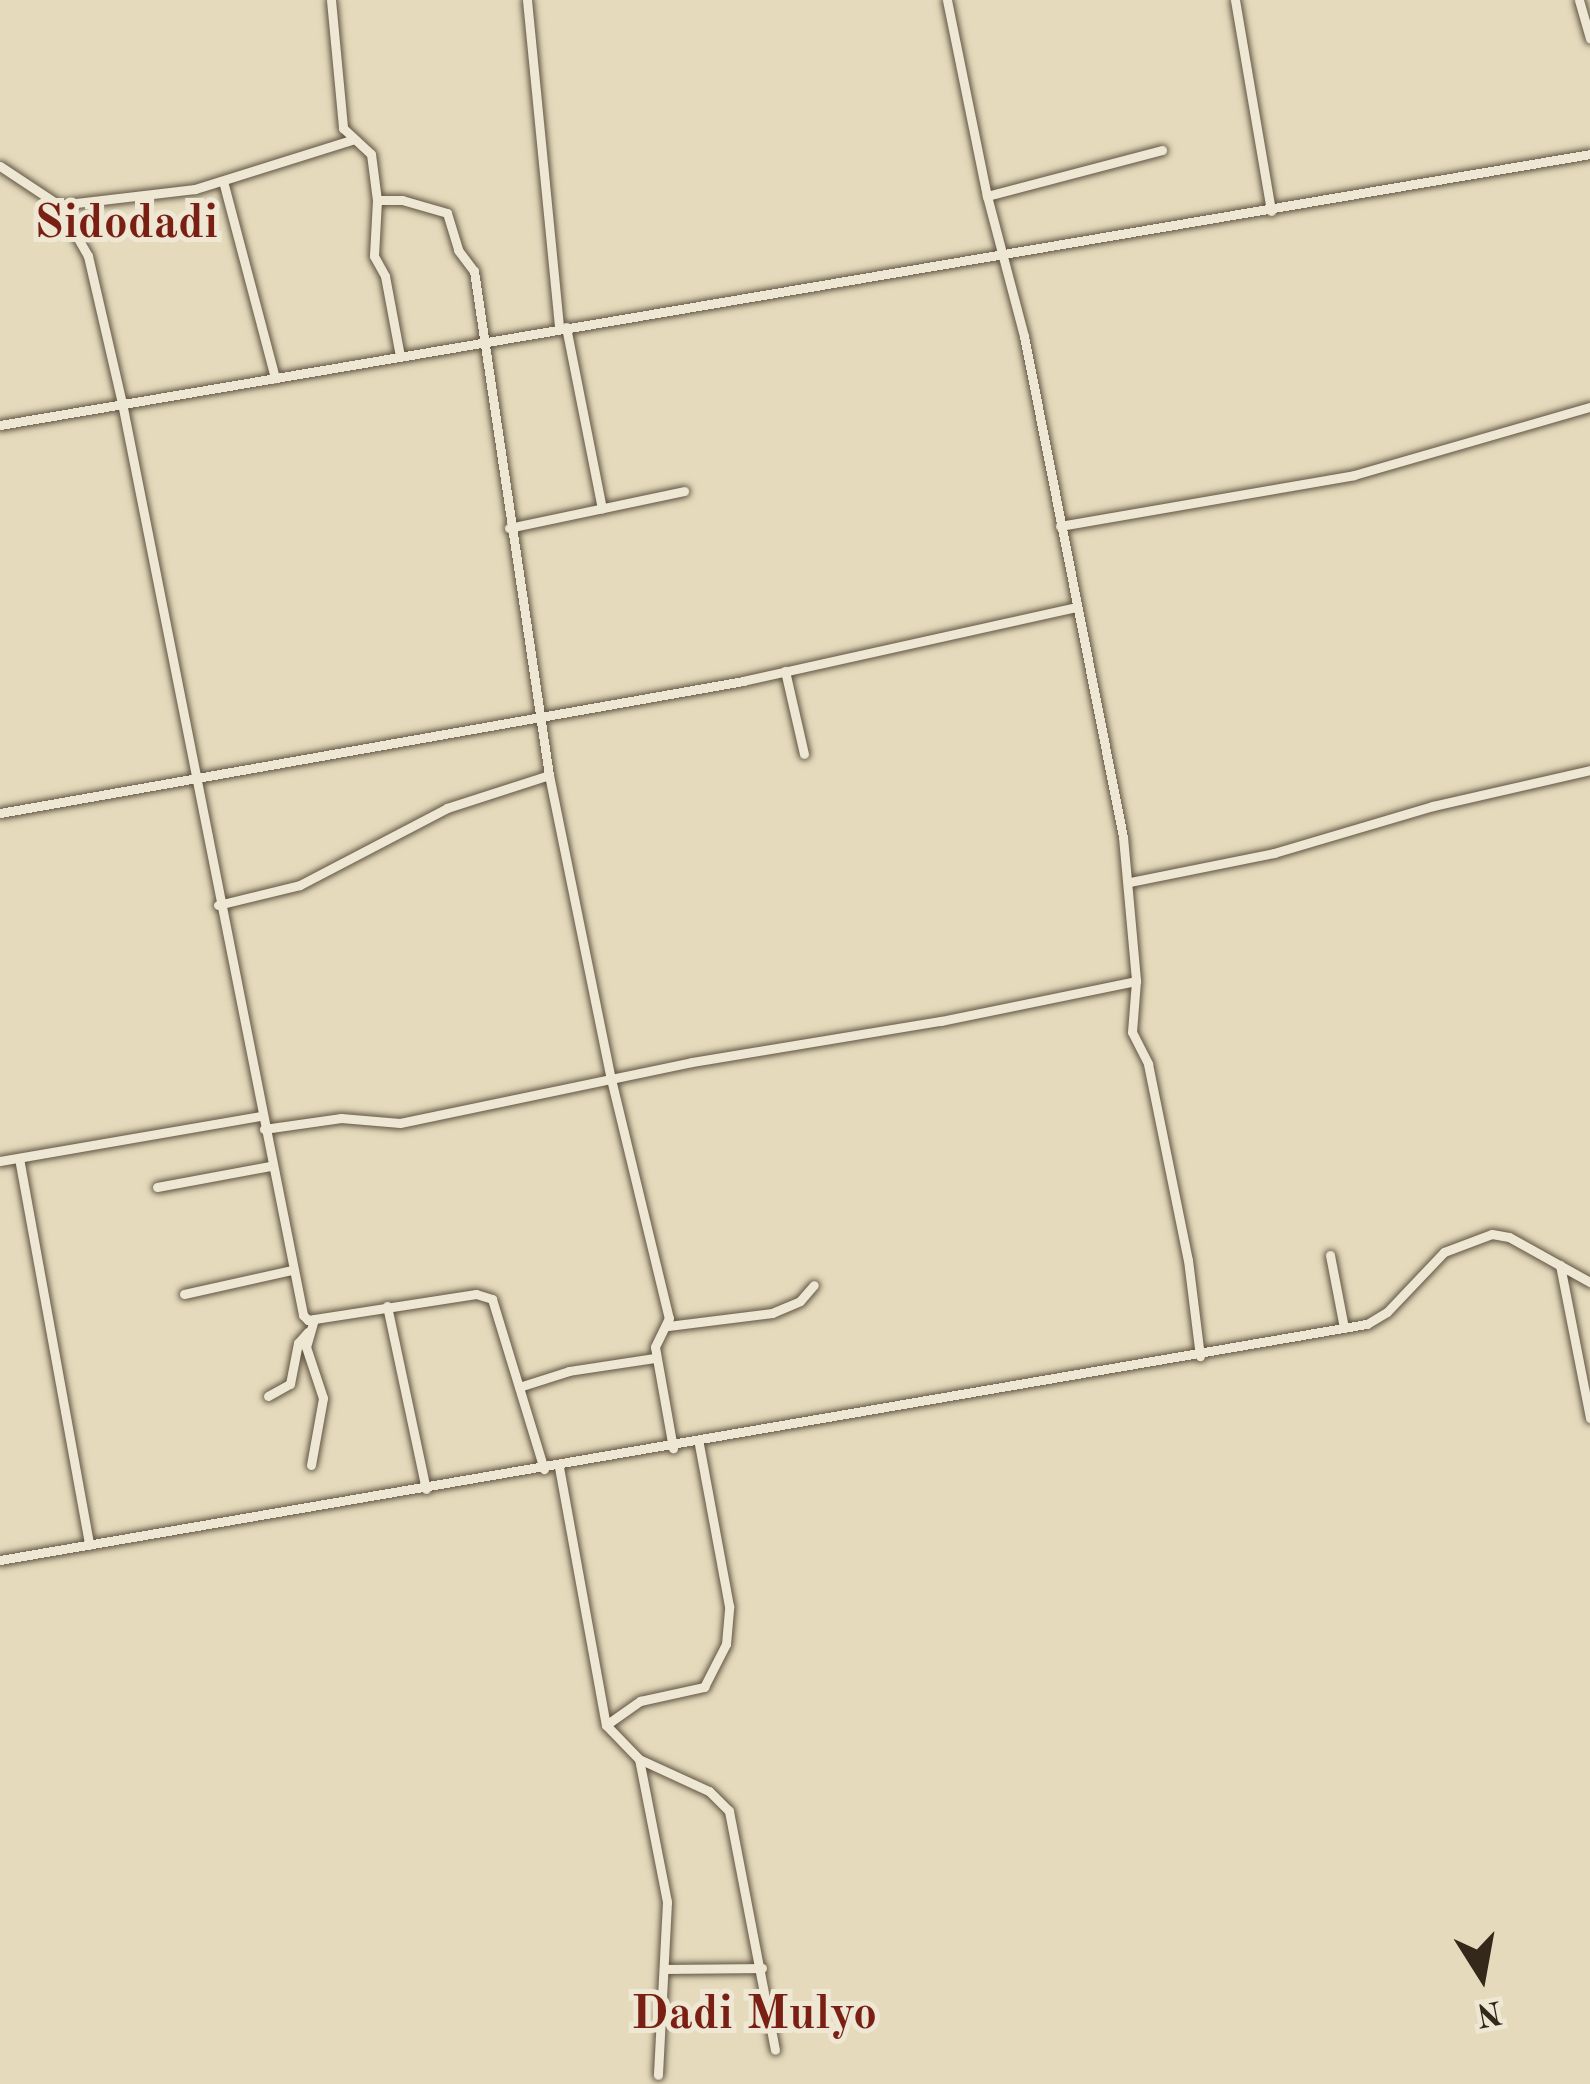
<!DOCTYPE html>
<html>
<head>
<meta charset="utf-8">
<style>
  body { margin:0 }
  #map { position:relative; width:1590px; height:2084px; overflow:hidden; background:#e5dabc; font-family:"Old Standard TT",serif }
  div>[style] { position:absolute }
  .roads { filter:drop-shadow(0 0 3px #605442) drop-shadow(0 0 3px #605442) }
  .street>* { height:9px; margin:-4.5px; padding:0 4.5px; transform-origin:4.5px; border-radius:4.5px; background:#eee7d3 }
  span { translate:-50% -50%; white-space:nowrap; text-align:center; line-height:1.15; -webkit-text-stroke:10px #eee7d3; paint-order:stroke }
  .quarter-label { font-size:48px; color:#7a1f14; font-weight:700 }
  .north { position:absolute; left:1422px; top:1916px; width:120px; height:120px; -webkit-text-stroke:9px #eee7d3; paint-order:stroke; rotate:169deg; font-size:33px; font-weight:700; line-height:48px; text-align:center; color:#34281a }
  .north::after { content:''; display:block; margin:auto; width:42px; height:54px; background:#34281a; clip-path:polygon(50% 0,100% 100%,50% 72%,0 100%) }
</style>
</head>
<body>
<div id="map">
  <div class="roads">
    <div class="street">
      <div style="left:331px;top:0;width:129px;rotate:84.6deg"></div>
      <div style="left:343px;top:128px;width:38px;rotate:43deg"></div>
      <div style="left:371px;top:154px;width:46px;rotate:82.6deg"></div>
      <div style="left:377px;top:200px;width:56px;rotate:93.1deg"></div>
      <div style="left:374px;top:256px;width:23px;rotate:61deg"></div>
      <div style="left:385px;top:276px;width:81px;rotate:79.4deg"></div>
      <div style="left:527px;top:0;width:330px;rotate:84.4deg"></div>
      <div style="left:947px;top:0;width:200px;rotate:78.5deg"></div>
      <div style="left:987px;top:196px;width:145px;rotate:75.2deg"></div>
      <div style="left:1024px;top:336px;width:511px;rotate:78.82deg"></div>
      <div style="left:1123px;top:837px;width:145px;rotate:84.8deg"></div>
      <div style="left:1136px;top:981px;width:51px;rotate:94.5deg"></div>
      <div style="left:1132px;top:1032px;width:36px;rotate:63deg"></div>
      <div style="left:1148px;top:1064px;width:200px;rotate:78.5deg"></div>
      <div style="left:1188px;top:1260px;width:97px;rotate:82.9deg"></div>
      <div style="left:1235px;top:0;width:214px;rotate:80.3deg"></div>
      <div style="left:1579px;top:0;width:40px;rotate:74deg"></div>
      <div style="left:0;top:166px;width:71px;rotate:33.5deg"></div>
      <div style="left:59px;top:205px;width:59px;rotate:60.4deg"></div>
      <div style="left:88px;top:256px;width:151px;rotate:77deg"></div>
      <div style="left:122px;top:403px;width:930px;rotate:78.77deg"></div>
      <div style="left:303px;top:1315px;width:7px;rotate:45deg"></div>
      <div style="left:308px;top:1320px;width:170px;rotate:-8.8deg"></div>
      <div style="left:476px;top:1294px;width:17px;rotate:17deg"></div>
      <div style="left:492px;top:1299px;width:178px;rotate:73deg"></div>
      <div style="left:223px;top:181px;width:204px;rotate:75.2deg"></div>
      <div style="left:987px;top:196px;width:181px;rotate:-14.7deg"></div>
      <div style="left:377px;top:200px;width:25px"></div>
      <div style="left:402px;top:200px;width:47px;rotate:16.1deg"></div>
      <div style="left:447px;top:213px;width:39px;rotate:73deg"></div>
      <div style="left:458px;top:250px;width:26px;rotate:53deg"></div>
      <div style="left:474px;top:271px;width:510px;rotate:81.54deg"></div>
      <div style="left:549px;top:775px;width:310px;rotate:78.5deg"></div>
      <div style="left:611px;top:1079px;width:246px;rotate:76.4deg"></div>
      <div style="left:669px;top:1318px;width:32px;rotate:116deg"></div>
      <div style="left:655px;top:1347px;width:103px;rotate:79.9deg"></div>
      <div style="left:59px;top:205px;width:137px;rotate:-6.7deg"></div>
      <div style="left:195px;top:189px;width:164px;rotate:-17.4deg"></div>
      <div style="left:566px;top:327px;width:185px;rotate:78.8deg"></div>
      <div style="left:0;top:425px;width:1613px;rotate:-9.67deg"></div>
      <div style="left:1060px;top:526px;width:298px;rotate:-9.8deg"></div>
      <div style="left:1354px;top:475px;width:246px;rotate:-16.1deg"></div>
      <div style="left:509px;top:528px;width:179px;rotate:-11.9deg"></div>
      <div style="left:785px;top:671px;width:85px;rotate:77.1deg"></div>
      <div style="left:0;top:813px;width:755px;rotate:-10.07deg"></div>
      <div style="left:743px;top:681px;width:341px;rotate:-12.5deg"></div>
      <div style="left:1130px;top:882px;width:147px;rotate:-11.4deg"></div>
      <div style="left:1274px;top:853px;width:166px;rotate:-16.5deg"></div>
      <div style="left:1433px;top:806px;width:161px;rotate:-12.9deg"></div>
      <div style="left:218px;top:905px;width:84px;rotate:-13.7deg"></div>
      <div style="left:300px;top:885px;width:166px;rotate:-27.6deg"></div>
      <div style="left:447px;top:808px;width:107px;rotate:-17.9deg"></div>
      <div style="left:264px;top:1129px;width:78px;rotate:-8.1deg"></div>
      <div style="left:341px;top:1118px;width:59px;rotate:4.8deg"></div>
      <div style="left:400px;top:1123px;width:298px;rotate:-11.8deg"></div>
      <div style="left:692px;top:1062px;width:252px;rotate:-9.4deg"></div>
      <div style="left:941px;top:1021px;width:199px;rotate:-11.6deg"></div>
      <div style="left:19px;top:1158px;width:393px;rotate:79.7deg"></div>
      <div style="left:0;top:1161px;width:265px;rotate:-9.8deg"></div>
      <div style="left:157px;top:1187px;width:115px;rotate:-10.5deg"></div>
      <div style="left:1330px;top:1255px;width:74px;rotate:79.1deg"></div>
      <div style="left:1560px;top:1265px;width:156px;rotate:78.9deg"></div>
      <div style="left:184px;top:1294px;width:111px;rotate:-12.5deg"></div>
      <div style="left:387px;top:1306px;width:187px;rotate:78deg"></div>
      <div style="left:668px;top:1326px;width:105px;rotate:-7.1deg"></div>
      <div style="left:772px;top:1313px;width:30px;rotate:-23deg"></div>
      <div style="left:800px;top:1301px;width:21px;rotate:-49deg"></div>
      <div style="left:519px;top:1387px;width:52px;rotate:-17.7deg"></div>
      <div style="left:569px;top:1371px;width:87px;rotate:-8.6deg"></div>
      <div style="left:268px;top:1396px;width:25px;rotate:-29deg"></div>
      <div style="left:290px;top:1384px;width:42px;rotate:-79deg"></div>
      <div style="left:298px;top:1343px;width:15px;rotate:-48deg"></div>
      <div style="left:311px;top:1465px;width:68px;rotate:-79.8deg"></div>
      <div style="left:323px;top:1398px;width:54px;rotate:-108.4deg"></div>
      <div style="left:306px;top:1347px;width:29px;rotate:-74deg"></div>
      <div style="left:559px;top:1467px;width:262px;rotate:79.7deg"></div>
      <div style="left:606px;top:1725px;width:47px;rotate:45.9deg"></div>
      <div style="left:639px;top:1759px;width:77px;rotate:24.6deg"></div>
      <div style="left:709px;top:1791px;width:28px;rotate:45deg"></div>
      <div style="left:729px;top:1811px;width:243px;rotate:79.1deg"></div>
      <div style="left:0;top:1560px;width:1387px;rotate:-9.8deg"></div>
      <div style="left:1367px;top:1324px;width:23px;rotate:-31deg"></div>
      <div style="left:1387px;top:1312px;width:83px;rotate:-46.5deg"></div>
      <div style="left:1444px;top:1252px;width:51px;rotate:-20.6deg"></div>
      <div style="left:1492px;top:1234px;width:17px;rotate:10deg"></div>
      <div style="left:1509px;top:1237px;width:93px;rotate:29.1deg"></div>
      <div style="left:606px;top:1725px;width:42px;rotate:-35.2deg"></div>
      <div style="left:640px;top:1701px;width:66px;rotate:-12.3deg"></div>
      <div style="left:704px;top:1687px;width:48px;rotate:-62.9deg"></div>
      <div style="left:726px;top:1644px;width:38px;rotate:-85deg"></div>
      <div style="left:729px;top:1606px;width:165px;rotate:-100.5deg"></div>
      <div style="left:639px;top:1759px;width:146px;rotate:78.9deg"></div>
      <div style="left:667px;top:1902px;width:173px;rotate:93deg"></div>
      <div style="left:667px;top:1969px;width:95px;rotate:-0.6deg"></div>
    </div>
  </div>
  <div class="quarter-label">
    <span style="left:126px;top:225px">Sidodadi</span>
    <span style="left:754px;top:2016px">Dadi Mulyo</span>
  </div>
  <div class="north">N</div>
</div>
</body>
</html>
